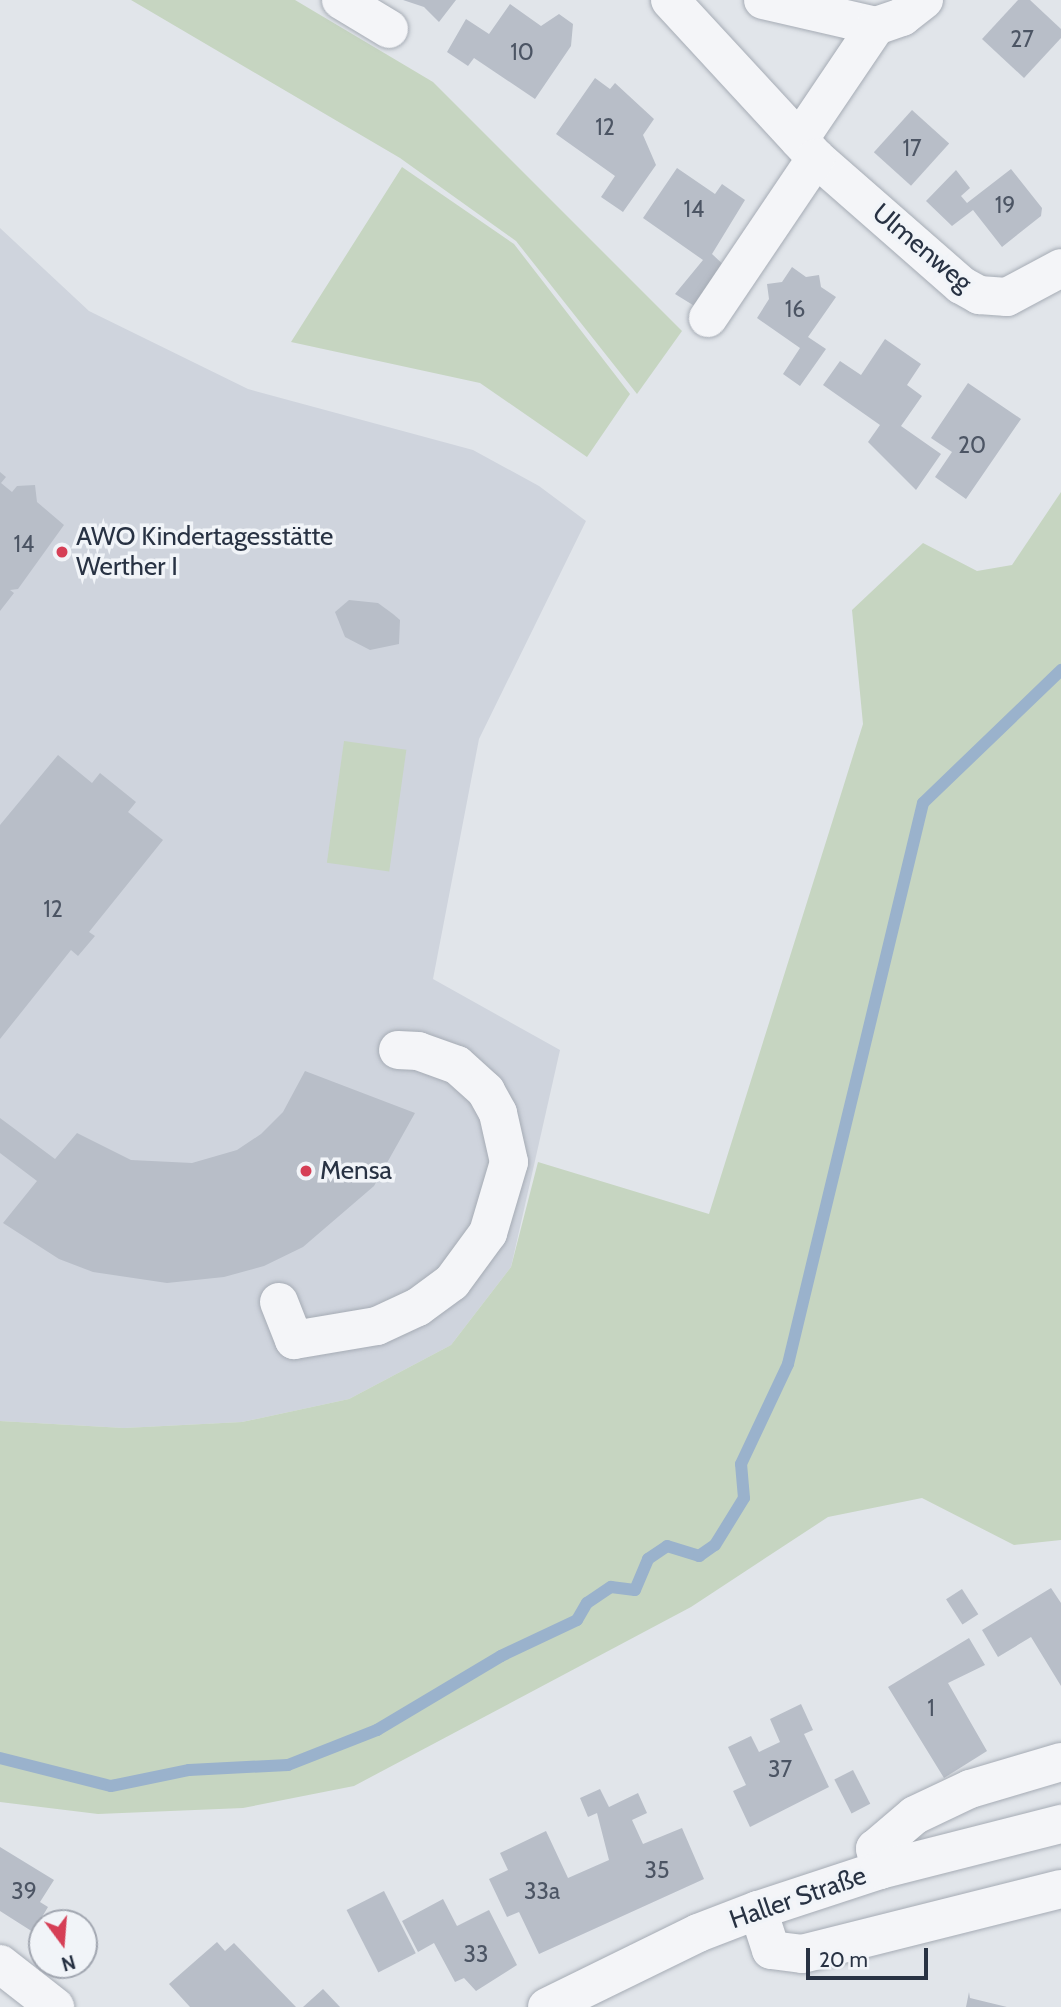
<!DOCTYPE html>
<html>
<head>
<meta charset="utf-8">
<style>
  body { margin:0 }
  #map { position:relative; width:1061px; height:2007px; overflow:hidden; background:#e1e5ea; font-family:Cabin,sans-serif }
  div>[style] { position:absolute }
  .built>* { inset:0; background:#cfd4dd }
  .green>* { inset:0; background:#c6d5c1; transform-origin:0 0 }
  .stream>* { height:12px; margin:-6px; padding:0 6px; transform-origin:6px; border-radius:6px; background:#9ab2cc }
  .building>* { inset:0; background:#b8bec8; transform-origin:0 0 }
  .roads { filter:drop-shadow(0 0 2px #a6acb5) drop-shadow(0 0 2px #a6acb5) }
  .minor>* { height:38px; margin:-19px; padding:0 19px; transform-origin:19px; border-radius:19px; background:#f4f5f8 }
  .dots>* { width:19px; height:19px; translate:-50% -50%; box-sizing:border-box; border:4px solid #f1f4f8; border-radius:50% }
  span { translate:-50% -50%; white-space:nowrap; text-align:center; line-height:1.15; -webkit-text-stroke:7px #f1f4f8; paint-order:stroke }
  .number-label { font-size:23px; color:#4c5564 }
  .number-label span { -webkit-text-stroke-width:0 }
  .street-label { font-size:26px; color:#283243 }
  .poi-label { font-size:26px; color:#283243 }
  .left { translate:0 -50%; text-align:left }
  .north { position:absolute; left:28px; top:1909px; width:70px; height:70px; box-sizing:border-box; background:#f1f4f8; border:2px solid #a1a6b0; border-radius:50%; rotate:164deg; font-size:19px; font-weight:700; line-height:28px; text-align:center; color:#283243 }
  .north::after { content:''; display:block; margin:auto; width:24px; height:32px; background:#d63f56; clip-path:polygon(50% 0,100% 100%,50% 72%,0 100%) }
  .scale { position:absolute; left:806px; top:1948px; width:122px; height:32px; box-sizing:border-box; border:4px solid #283243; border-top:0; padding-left:9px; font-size:21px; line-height:24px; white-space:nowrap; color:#283243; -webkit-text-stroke:5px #f1f4f8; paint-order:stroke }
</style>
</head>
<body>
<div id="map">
  <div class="built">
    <div style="clip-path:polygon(0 228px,89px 311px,248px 389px,473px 450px,539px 486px,586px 521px,479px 739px,433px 979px,560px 1050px,511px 1267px,451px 1345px,349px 1399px,242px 1422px,124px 1428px,0 1421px)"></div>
  </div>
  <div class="green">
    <div style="clip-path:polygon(131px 0,295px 0,433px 82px,682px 331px,637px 394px,516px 241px,400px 158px)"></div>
    <div style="clip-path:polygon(402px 167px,514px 244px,630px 394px,587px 457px,480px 383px,291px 342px)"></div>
    <div style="clip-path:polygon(1061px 492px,1061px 1540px,1014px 1545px,922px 1498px,828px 1517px,691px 1607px,354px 1786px,243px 1808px,98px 1814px,0 1802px,0 1421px,124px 1428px,242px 1422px,349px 1399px,451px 1345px,511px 1267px,538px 1162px,709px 1214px,863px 724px,852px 610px,923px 543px,977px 571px,1012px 565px)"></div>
    <div style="left:344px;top:741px;width:63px;height:123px;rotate:8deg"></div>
  </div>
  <div class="stream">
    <div style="left:0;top:1758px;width:114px;rotate:14.2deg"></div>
    <div style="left:111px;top:1786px;width:80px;rotate:-11.6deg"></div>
    <div style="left:189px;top:1770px;width:99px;rotate:-2.9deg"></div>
    <div style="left:288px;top:1765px;width:96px;rotate:-21.5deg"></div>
    <div style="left:377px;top:1730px;width:144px;rotate:-30.8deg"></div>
    <div style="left:501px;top:1656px;width:84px;rotate:-25.3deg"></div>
    <div style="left:577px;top:1620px;width:20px;rotate:-60deg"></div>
    <div style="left:587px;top:1603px;width:29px;rotate:-34deg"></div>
    <div style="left:611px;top:1587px;width:24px;rotate:7deg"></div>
    <div style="left:635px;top:1590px;width:34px;rotate:-67deg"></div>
    <div style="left:648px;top:1559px;width:23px;rotate:-34deg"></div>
    <div style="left:667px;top:1546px;width:34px;rotate:17deg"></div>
    <div style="left:699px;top:1556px;width:19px;rotate:-35deg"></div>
    <div style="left:715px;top:1545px;width:55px;rotate:-58.3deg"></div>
    <div style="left:744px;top:1498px;width:34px;rotate:-95deg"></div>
    <div style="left:741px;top:1464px;width:110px;rotate:-64.8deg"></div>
    <div style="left:788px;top:1364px;width:577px;rotate:-76.47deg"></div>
    <div style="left:923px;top:803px;width:192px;rotate:-43.9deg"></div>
  </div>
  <div class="building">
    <div style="clip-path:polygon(403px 0,456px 0,439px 22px,424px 7px)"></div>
    <div style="clip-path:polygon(1018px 0,1030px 0,1061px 29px,1061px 38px,1024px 78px,982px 39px)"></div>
    <div style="clip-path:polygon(510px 4px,541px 26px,559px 14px,573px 24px,571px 46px,535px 99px,474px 58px,468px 66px,447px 52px,466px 19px,489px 34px)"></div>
    <div style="clip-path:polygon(595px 78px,610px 89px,615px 83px,654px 119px,643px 135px,656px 165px,623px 212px,601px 197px,615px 176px,556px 134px)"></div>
    <div style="left:912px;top:110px;width:50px;height:57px;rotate:42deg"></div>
    <div style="clip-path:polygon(677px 168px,715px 194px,722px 184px,745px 200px,712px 254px,728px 269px,701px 310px,675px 294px,703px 260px,643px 218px)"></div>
    <div style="clip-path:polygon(1011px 169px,1042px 208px,1041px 216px,1002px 247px,973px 210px,952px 226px,926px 201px,956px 170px,970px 188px,961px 196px,967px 203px)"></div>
    <div style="clip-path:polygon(792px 267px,806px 277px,819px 275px,821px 287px,836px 297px,808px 337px,826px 349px,800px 386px,783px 374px,800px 348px,757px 318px,769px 299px,767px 284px,782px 282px)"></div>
    <div style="clip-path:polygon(885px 339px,921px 364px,907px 385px,922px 396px,901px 426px,941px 454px,916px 490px,868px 442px,880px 425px,823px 385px,840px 361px,861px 375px)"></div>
    <div style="clip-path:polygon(968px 383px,1021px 419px,966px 499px,935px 477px,952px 452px,931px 438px)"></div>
    <div style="clip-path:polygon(0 472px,6px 477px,1px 483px,12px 492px,17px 486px,35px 485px,37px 502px,64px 525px,18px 589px,10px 590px,14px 593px,0 611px)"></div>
    <div style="clip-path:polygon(349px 600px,378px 603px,393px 614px,400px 620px,399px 644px,370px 650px,345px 637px,335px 612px)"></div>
    <div style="clip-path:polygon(58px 755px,92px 783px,100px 773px,136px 802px,128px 812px,163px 840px,89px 932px,95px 936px,78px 956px,71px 950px,0 1039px,0 825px)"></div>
    <div style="clip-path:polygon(305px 1071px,415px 1113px,374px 1186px,303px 1247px,264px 1266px,224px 1277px,167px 1283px,93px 1272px,59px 1259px,3px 1223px,37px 1181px,0 1153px,0 1118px,55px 1159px,77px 1133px,131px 1160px,192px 1163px,237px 1150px,261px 1134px,283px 1112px)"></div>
    <div style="clip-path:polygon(1051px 1588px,1061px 1603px,1061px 1686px,1031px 1637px,998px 1657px,982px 1630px)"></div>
    <div style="left:962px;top:1589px;width:30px;height:19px;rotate:57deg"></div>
    <div style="clip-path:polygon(969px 1638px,985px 1665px,948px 1683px,987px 1751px,944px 1778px,888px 1687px)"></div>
    <div style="clip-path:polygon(801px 1704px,813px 1730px,804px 1734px,829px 1787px,750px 1827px,733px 1791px,746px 1785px,728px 1747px,751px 1736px,759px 1752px,780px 1742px,770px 1719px)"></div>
    <div style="left:853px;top:1770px;width:38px;height:21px;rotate:63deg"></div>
    <div style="clip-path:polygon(600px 1789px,609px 1807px,638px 1793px,647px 1813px,632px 1820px,643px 1844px,682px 1828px,704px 1879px,539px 1954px,519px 1912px,507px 1917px,489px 1879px,508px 1870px,500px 1853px,546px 1831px,568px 1878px,609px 1860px,597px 1813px,588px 1817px,580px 1798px)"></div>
    <div style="clip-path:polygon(0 1847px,54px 1880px,40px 1902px,48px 1907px,33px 1932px,0 1911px)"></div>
    <div style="left:384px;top:1891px;width:70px;height:42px;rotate:63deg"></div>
    <div style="clip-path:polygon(443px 1899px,457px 1926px,489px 1910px,517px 1965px,476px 1991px,464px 1978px,455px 1982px,434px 1943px,418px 1952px,402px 1921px)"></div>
    <div style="clip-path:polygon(217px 1942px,225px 1951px,234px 1943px,296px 2007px,190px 2007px,169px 1984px)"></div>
    <div style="clip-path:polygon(323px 1989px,340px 2007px,303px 2007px)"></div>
    <div style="clip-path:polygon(969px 1992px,970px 1998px,1007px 2007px,966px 2007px)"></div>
  </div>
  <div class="roads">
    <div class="minor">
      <div style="left:341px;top:0;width:56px;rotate:31.1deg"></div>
      <div style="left:670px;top:0;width:215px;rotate:47.3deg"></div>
      <div style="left:816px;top:158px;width:193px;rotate:41.2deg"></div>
      <div style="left:961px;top:285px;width:21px;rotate:29deg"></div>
      <div style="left:979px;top:295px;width:28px;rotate:4deg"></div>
      <div style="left:1007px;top:297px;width:61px;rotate:-28.2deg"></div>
      <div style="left:763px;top:0;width:116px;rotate:13deg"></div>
      <div style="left:799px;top:140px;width:138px;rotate:-56deg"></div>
      <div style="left:876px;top:26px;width:28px;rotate:-19deg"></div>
      <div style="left:902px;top:17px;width:28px;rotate:-38deg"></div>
      <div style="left:708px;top:318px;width:193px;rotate:-56deg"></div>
      <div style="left:279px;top:1302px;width:41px;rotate:68.5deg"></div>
      <div style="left:294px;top:1340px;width:84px;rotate:-9.6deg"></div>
      <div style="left:377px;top:1326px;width:45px;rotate:-24.9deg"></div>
      <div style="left:418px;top:1307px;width:42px;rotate:-36.3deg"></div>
      <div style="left:452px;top:1282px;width:61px;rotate:-53.7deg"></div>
      <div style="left:488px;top:1233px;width:74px;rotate:-73.5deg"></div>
      <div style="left:509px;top:1162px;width:50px;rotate:-102.7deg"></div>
      <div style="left:498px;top:1113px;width:25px;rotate:-119deg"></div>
      <div style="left:486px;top:1091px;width:39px;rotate:-138deg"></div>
      <div style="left:457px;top:1065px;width:41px;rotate:-160.3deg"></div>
      <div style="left:418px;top:1051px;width:20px;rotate:-177deg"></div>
      <div style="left:880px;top:1870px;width:22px;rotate:-103deg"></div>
      <div style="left:875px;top:1849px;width:52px;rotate:-40.4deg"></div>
      <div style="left:915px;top:1815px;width:61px;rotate:-25.3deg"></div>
      <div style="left:970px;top:1789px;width:95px;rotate:-16.5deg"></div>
      <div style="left:758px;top:1910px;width:42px;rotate:72deg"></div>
      <div style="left:771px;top:1950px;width:31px;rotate:7deg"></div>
      <div style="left:802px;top:1954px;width:267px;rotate:-14.1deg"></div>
      <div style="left:0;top:1964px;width:70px;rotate:38deg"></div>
      <div style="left:547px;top:2007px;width:168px;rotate:-26.1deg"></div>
      <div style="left:698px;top:1933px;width:64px;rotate:-21deg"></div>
      <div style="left:758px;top:1910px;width:128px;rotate:-18.2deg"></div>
      <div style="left:880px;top:1870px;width:187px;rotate:-14.3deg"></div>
    </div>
  </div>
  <div class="dots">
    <div style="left:62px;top:552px;background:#d63f56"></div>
    <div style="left:306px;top:1171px;background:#d63f56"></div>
  </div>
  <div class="number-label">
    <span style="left:1022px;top:39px">27</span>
    <span style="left:522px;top:52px">10</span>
    <span style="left:605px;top:127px">12</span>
    <span style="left:912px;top:148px">17</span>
    <span style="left:1005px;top:205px">19</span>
    <span style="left:694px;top:209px">14</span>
    <span style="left:795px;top:309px">16</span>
    <span style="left:972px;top:445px">20</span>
    <span style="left:24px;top:544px">14</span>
    <span style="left:53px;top:909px">12</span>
    <span style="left:931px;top:1708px">1</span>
    <span style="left:780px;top:1769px">37</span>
    <span style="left:657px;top:1870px">35</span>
    <span style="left:24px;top:1891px">39</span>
    <span style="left:542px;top:1891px">33a</span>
    <span style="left:476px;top:1954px">33</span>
  </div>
  <div class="street-label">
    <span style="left:922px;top:248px;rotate:40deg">Ulmenweg</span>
    <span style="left:798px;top:1898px;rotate:-19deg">Haller Straße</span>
  </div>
  <div class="poi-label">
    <span class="left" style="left:76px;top:552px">AWO Kindertagesstätte<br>Werther I</span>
    <span class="left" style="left:320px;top:1171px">Mensa</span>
  </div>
  <div class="north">N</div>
  <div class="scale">20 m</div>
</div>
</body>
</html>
